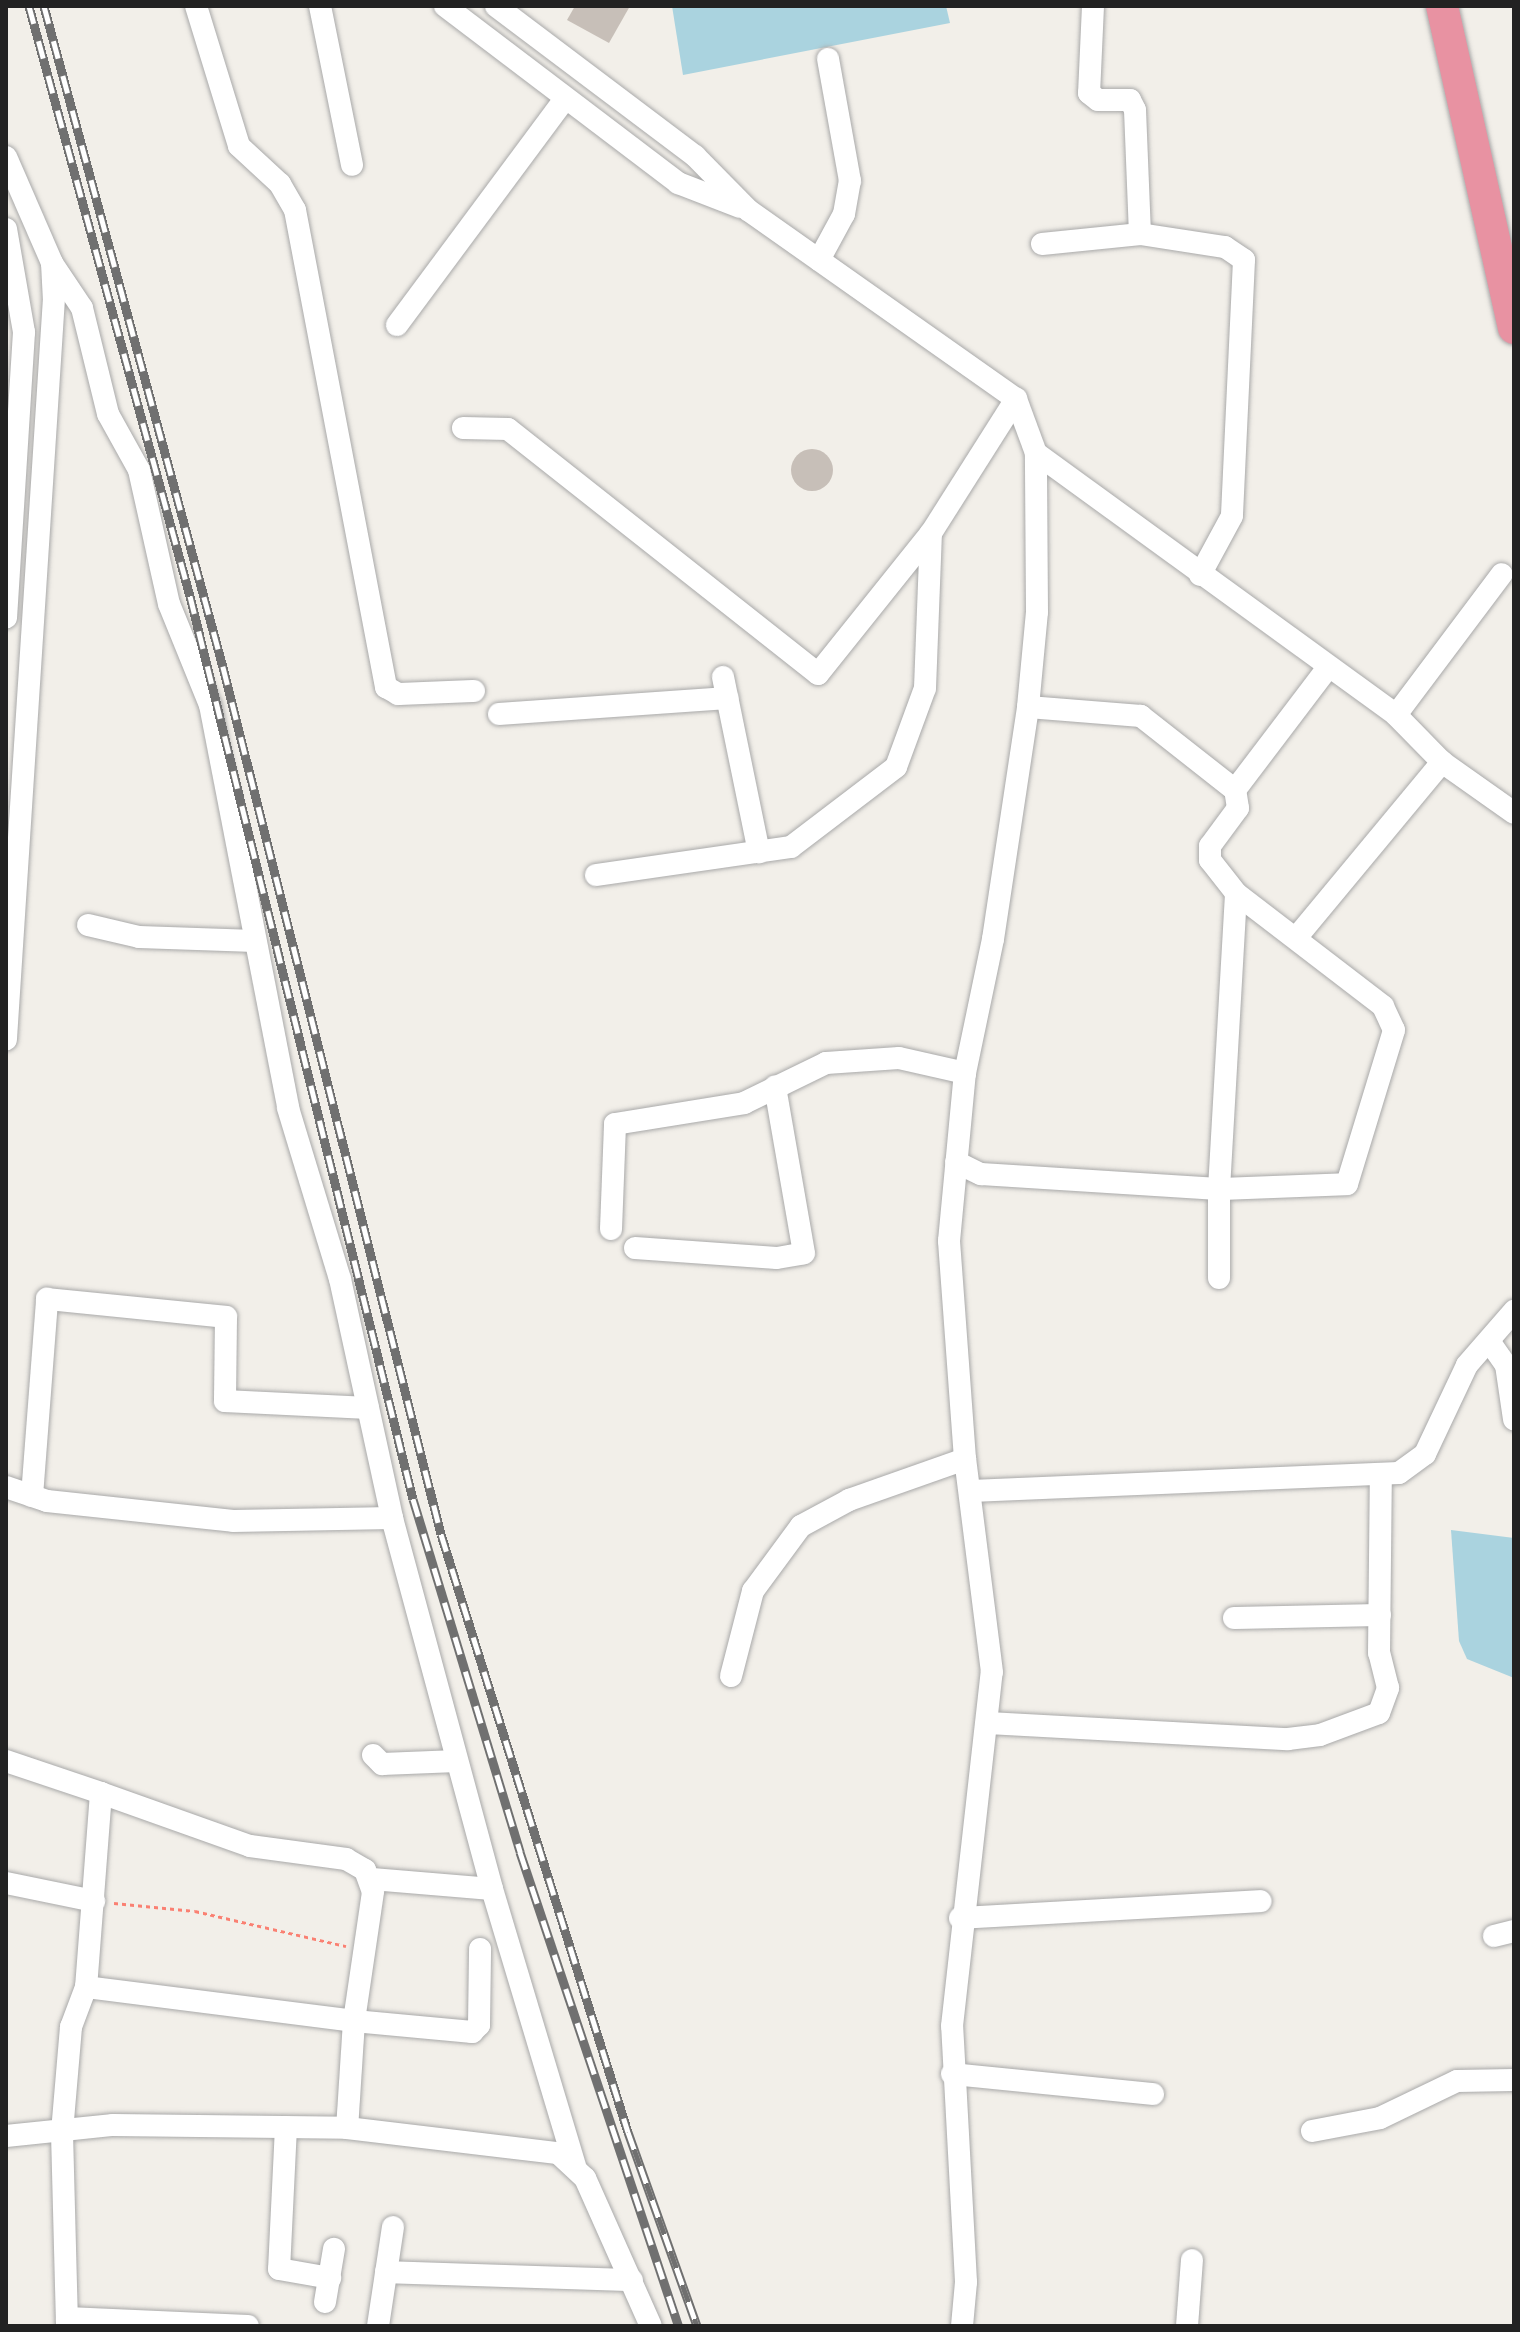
<!DOCTYPE html>
<html>
<head>
<meta charset="utf-8">
<style>
  body { margin:0 }
  #map { position:relative; width:1520px; height:2332px; overflow:hidden; background:#f2efe9; font-family:Roboto,sans-serif }
  div>[style] { position:absolute }
  .water>* { inset:0; background:#aad3df }
  .building>* { inset:0; background:#c7bfb8 }
  .round { border-radius:50% }
  .path>* { height:3px; margin-top:-1.5px; transform-origin:0; background:repeating-linear-gradient(90deg,#fa8072 0 4px,transparent 0 8px) }
  .roads { filter:drop-shadow(0 0 2px #a9a9a9) drop-shadow(0 0 2px #a9a9a9) }
  .minor>* { height:22px; margin:-11px; padding:0 11px; transform-origin:11px; border-radius:11px; background:#fff }
  .highway>* { height:32px; margin:-16px; padding:0 16px; transform-origin:16px; border-radius:16px; background:#e892a2 }
  .rail>* { height:9px; margin-top:-4.5px; transform-origin:0; background:repeating-linear-gradient(90deg,#fff 0 18px,#707070 0 36px); box-sizing:border-box; border-block:2px solid #707070 }
  span { translate:-50% -50%; white-space:nowrap; text-align:center; line-height:1.15; -webkit-text-stroke:6px #fff; paint-order:stroke }
  .frame { position:absolute; inset:0; border:8px solid #222; pointer-events:none }
</style>
</head>
<body>
<div id="map">
  <div class="water">
    <div style="clip-path:polygon(672px 6px,946px 6px,950px 23px,683px 75px)"></div>
    <div style="clip-path:polygon(1451px 1530px,1514px 1538px,1514px 1678px,1467px 1659px,1459px 1641px)"></div>
  </div>
  <div class="building">
    <div style="clip-path:polygon(575px 6px,630px 6px,609px 43px,567px 20px)"></div>
    <div class="round" style="left:791px;top:449px;width:42px;height:42px"></div>
  </div>
  <div class="path">
    <div style="left:114px;top:1903px;width:81px;rotate:5.6deg"></div>
    <div style="left:195px;top:1911px;width:155px;rotate:13.1deg"></div>
  </div>
  <div class="roads">
    <div class="minor">
      <div style="left:196px;top:6px;width:146px;rotate:72.9deg"></div>
      <div style="left:239px;top:146px;width:56px;rotate:42.8deg"></div>
      <div style="left:280px;top:184px;width:30px;rotate:60deg"></div>
      <div style="left:295px;top:210px;width:486px;rotate:79.2deg"></div>
      <div style="left:386px;top:687px;width:14px;rotate:30deg"></div>
      <div style="left:398px;top:694px;width:76px;rotate:-2.3deg"></div>
      <div style="left:320px;top:6px;width:162px;rotate:78.6deg"></div>
      <div style="left:445px;top:6px;width:293px;rotate:37.2deg"></div>
      <div style="left:678px;top:183px;width:66px;rotate:21.2deg"></div>
      <div style="left:496px;top:6px;width:249px;rotate:37deg"></div>
      <div style="left:695px;top:156px;width:76px;rotate:45.5deg"></div>
      <div style="left:748px;top:210px;width:328px;rotate:35.2deg"></div>
      <div style="left:1016px;top:399px;width:58px;rotate:69.7deg"></div>
      <div style="left:1036px;top:453px;width:445px;rotate:36deg"></div>
      <div style="left:1396px;top:715px;width:66px;rotate:45.6deg"></div>
      <div style="left:1442px;top:762px;width:88px;rotate:35.3deg"></div>
      <div style="left:1093px;top:6px;width:87px;rotate:92.6deg"></div>
      <div style="left:1089px;top:93px;width:11px;rotate:38deg"></div>
      <div style="left:1098px;top:100px;width:32px"></div>
      <div style="left:1130px;top:100px;width:11px;rotate:63deg"></div>
      <div style="left:1135px;top:110px;width:124px;rotate:87.7deg"></div>
      <div style="left:1140px;top:234px;width:86px;rotate:8.7deg"></div>
      <div style="left:1225px;top:247px;width:23px;rotate:34deg"></div>
      <div style="left:1244px;top:260px;width:256px;rotate:92.7deg"></div>
      <div style="left:1232px;top:516px;width:67px;rotate:118.5deg"></div>
      <div style="left:6px;top:157px;width:116px;rotate:66.5deg"></div>
      <div style="left:52px;top:263px;width:35px;rotate:87deg"></div>
      <div style="left:54px;top:298px;width:743px;rotate:93.71deg"></div>
      <div style="left:6px;top:229px;width:105px;rotate:80.1deg"></div>
      <div style="left:24px;top:332px;width:286px;rotate:93.6deg"></div>
      <div style="left:1042px;top:244px;width:99px;rotate:-5.8deg"></div>
      <div style="left:819px;top:260px;width:52px;rotate:-61.5deg"></div>
      <div style="left:844px;top:214px;width:34px;rotate:-80deg"></div>
      <div style="left:850px;top:181px;width:124px;rotate:-100.2deg"></div>
      <div style="left:52px;top:263px;width:54px;rotate:56.3deg"></div>
      <div style="left:82px;top:308px;width:109px;rotate:76.2deg"></div>
      <div style="left:108px;top:414px;width:64px;rotate:61deg"></div>
      <div style="left:139px;top:470px;width:137px;rotate:77.4deg"></div>
      <div style="left:169px;top:604px;width:109px;rotate:67.9deg"></div>
      <div style="left:210px;top:705px;width:410px;rotate:79deg"></div>
      <div style="left:288px;top:1108px;width:179px;rotate:73.1deg"></div>
      <div style="left:340px;top:1279px;width:245px;rotate:77.7deg"></div>
      <div style="left:392px;top:1518px;width:384px;rotate:74.9deg"></div>
      <div style="left:492px;top:1889px;width:289px;rotate:73.3deg"></div>
      <div style="left:397px;top:325px;width:282px;rotate:-53.4deg"></div>
      <div style="left:463px;top:428px;width:45px;rotate:1.3deg"></div>
      <div style="left:508px;top:429px;width:395px;rotate:38.3deg"></div>
      <div style="left:818px;top:674px;width:181px;rotate:-51.3deg"></div>
      <div style="left:723px;top:677px;width:179px;rotate:78.4deg"></div>
      <div style="left:499px;top:714px;width:229px;rotate:-4deg"></div>
      <div style="left:1396px;top:715px;width:176px;rotate:-53.1deg"></div>
      <div style="left:1235px;top:790px;width:152px;rotate:-52.8deg"></div>
      <div style="left:596px;top:875px;width:197px;rotate:-8.2deg"></div>
      <div style="left:791px;top:847px;width:132px;rotate:-37.3deg"></div>
      <div style="left:896px;top:767px;width:84px;rotate:-69.8deg"></div>
      <div style="left:925px;top:688px;width:155px;rotate:-87.8deg"></div>
      <div style="left:931px;top:533px;width:159px;rotate:-57.6deg"></div>
      <div style="left:88px;top:925px;width:52px;rotate:13.2deg"></div>
      <div style="left:139px;top:937px;width:116px;rotate:2deg"></div>
      <div style="left:1296px;top:938px;width:229px;rotate:-50.3deg"></div>
      <div style="left:956px;top:1162px;width:28px;rotate:26deg"></div>
      <div style="left:981px;top:1174px;width:238px;rotate:3.6deg"></div>
      <div style="left:1219px;top:1189px;width:296px;rotate:-86.7deg"></div>
      <div style="left:1236px;top:893px;width:42px;rotate:-128.2deg"></div>
      <div style="left:1210px;top:860px;width:14px;rotate:-90deg"></div>
      <div style="left:1210px;top:846px;width:47px;rotate:-53.6deg"></div>
      <div style="left:1238px;top:808px;width:18px;rotate:-99deg"></div>
      <div style="left:1235px;top:790px;width:120px;rotate:-141.8deg"></div>
      <div style="left:1141px;top:716px;width:113px;rotate:-175.4deg"></div>
      <div style="left:611px;top:1229px;width:105px;rotate:-87.8deg"></div>
      <div style="left:615px;top:1124px;width:131px;rotate:-9.2deg"></div>
      <div style="left:744px;top:1103px;width:91px;rotate:-26deg"></div>
      <div style="left:826px;top:1063px;width:73px;rotate:-3.9deg"></div>
      <div style="left:899px;top:1058px;width:68px;rotate:12.8deg"></div>
      <div style="left:635px;top:1248px;width:142px;rotate:4deg"></div>
      <div style="left:777px;top:1258px;width:27px;rotate:-10deg"></div>
      <div style="left:804px;top:1253px;width:169px;rotate:-99.9deg"></div>
      <div style="left:1219px;top:1278px;width:89px;rotate:-90deg"></div>
      <div style="left:1219px;top:1189px;width:128px;rotate:-2.2deg"></div>
      <div style="left:1347px;top:1184px;width:161px;rotate:-73deg"></div>
      <div style="left:1394px;top:1030px;width:26px;rotate:-115deg"></div>
      <div style="left:1383px;top:1006px;width:185px;rotate:-142.5deg"></div>
      <div style="left:1489px;top:1341px;width:29px;rotate:55deg"></div>
      <div style="left:1506px;top:1365px;width:55px;rotate:81.6deg"></div>
      <div style="left:6px;top:1487px;width:43px;rotate:18.9deg"></div>
      <div style="left:47px;top:1501px;width:187px;rotate:6.1deg"></div>
      <div style="left:233px;top:1521px;width:159px;rotate:-1.1deg"></div>
      <div style="left:971px;top:1491px;width:428px;rotate:-2.4deg"></div>
      <div style="left:1399px;top:1473px;width:32px;rotate:-36deg"></div>
      <div style="left:1425px;top:1454px;width:98px;rotate:-64.7deg"></div>
      <div style="left:1467px;top:1365px;width:72px;rotate:-49deg"></div>
      <div style="left:32px;top:1496px;width:198px;rotate:-85.6deg"></div>
      <div style="left:47px;top:1299px;width:180px;rotate:5.7deg"></div>
      <div style="left:226px;top:1317px;width:84px;rotate:90.7deg"></div>
      <div style="left:225px;top:1401px;width:143px;rotate:2.8deg"></div>
      <div style="left:1234px;top:1618px;width:146px;rotate:-1.2deg"></div>
      <div style="left:731px;top:1676px;width:88px;rotate:-75.5deg"></div>
      <div style="left:753px;top:1591px;width:81px;rotate:-53.6deg"></div>
      <div style="left:801px;top:1526px;width:55px;rotate:-28.4deg"></div>
      <div style="left:849px;top:1500px;width:123px;rotate:-19.5deg"></div>
      <div style="left:988px;top:1723px;width:300px;rotate:3.1deg"></div>
      <div style="left:1288px;top:1739px;width:32px;rotate:-7deg"></div>
      <div style="left:1320px;top:1735px;width:63px;rotate:-20.4deg"></div>
      <div style="left:1379px;top:1713px;width:27px;rotate:-70deg"></div>
      <div style="left:1388px;top:1688px;width:36px;rotate:-104deg"></div>
      <div style="left:1379px;top:1653px;width:177px;rotate:-89.4deg"></div>
      <div style="left:373px;top:1755px;width:13px;rotate:45deg"></div>
      <div style="left:382px;top:1764px;width:75px;rotate:-2.3deg"></div>
      <div style="left:6px;top:1761px;width:100px;rotate:18.6deg"></div>
      <div style="left:101px;top:1793px;width:195px;rotate:94.4deg"></div>
      <div style="left:86px;top:1987px;width:43px;rotate:110.6deg"></div>
      <div style="left:71px;top:2027px;width:106px;rotate:94.9deg"></div>
      <div style="left:62px;top:2133px;width:193px;rotate:88.5deg"></div>
      <div style="left:101px;top:1793px;width:158px;rotate:19.6deg"></div>
      <div style="left:250px;top:1846px;width:97px;rotate:7.7deg"></div>
      <div style="left:346px;top:1859px;width:22px;rotate:30deg"></div>
      <div style="left:365px;top:1870px;width:23px;rotate:70deg"></div>
      <div style="left:373px;top:1892px;width:130px;rotate:98.4deg"></div>
      <div style="left:354px;top:2021px;width:119px;rotate:5.3deg"></div>
      <div style="left:472px;top:2032px;width:10px;rotate:-45deg"></div>
      <div style="left:479px;top:2025px;width:76px;rotate:-89.2deg"></div>
      <div style="left:372px;top:1879px;width:120px;rotate:4.8deg"></div>
      <div style="left:6px;top:1883px;width:90px;rotate:11.6deg"></div>
      <div style="left:960px;top:1918px;width:301px;rotate:-3.2deg"></div>
      <div style="left:1494px;top:1936px;width:21px;rotate:-14deg"></div>
      <div style="left:86px;top:1987px;width:270px;rotate:7.2deg"></div>
      <div style="left:354px;top:2021px;width:107px;rotate:93.7deg"></div>
      <div style="left:952px;top:2074px;width:202px;rotate:5.7deg"></div>
      <div style="left:286px;top:2127px;width:142px;rotate:92.8deg"></div>
      <div style="left:279px;top:2269px;width:52px;rotate:10deg"></div>
      <div style="left:1312px;top:2131px;width:69px;rotate:-10.8deg"></div>
      <div style="left:1380px;top:2118px;width:85px;rotate:-25.7deg"></div>
      <div style="left:1457px;top:2081px;width:57px;rotate:-1deg"></div>
      <div style="left:6px;top:2136px;width:108px;rotate:-5.9deg"></div>
      <div style="left:113px;top:2125px;width:234px;rotate:0.7deg"></div>
      <div style="left:347px;top:2128px;width:212px;rotate:6.8deg"></div>
      <div style="left:558px;top:2153px;width:37px;rotate:43deg"></div>
      <div style="left:585px;top:2178px;width:162px;rotate:66deg"></div>
      <div style="left:386px;top:2272px;width:246px;rotate:1.9deg"></div>
      <div style="left:325px;top:2302px;width:54px;rotate:-80.4deg"></div>
      <div style="left:67px;top:2318px;width:181px;rotate:2.5deg"></div>
      <div style="left:378px;top:2326px;width:100px;rotate:-81.4deg"></div>
      <div style="left:962px;top:2326px;width:44px;rotate:-84.8deg"></div>
      <div style="left:966px;top:2282px;width:256px;rotate:-93.1deg"></div>
      <div style="left:952px;top:2026px;width:356px;rotate:-83.6deg"></div>
      <div style="left:992px;top:1672px;width:215px;rotate:-97.2deg"></div>
      <div style="left:965px;top:1459px;width:219px;rotate:-94.2deg"></div>
      <div style="left:949px;top:1241px;width:169px;rotate:-84.6deg"></div>
      <div style="left:965px;top:1073px;width:137px;rotate:-78.2deg"></div>
      <div style="left:993px;top:939px;width:235px;rotate:-81.4deg"></div>
      <div style="left:1028px;top:707px;width:95px;rotate:-84.6deg"></div>
      <div style="left:1037px;top:612px;width:159px;rotate:-90.4deg"></div>
      <div style="left:1187px;top:2326px;width:66px;rotate:-85.7deg"></div>
    </div>
    <div class="highway">
      <div style="left:1442px;top:6px;width:330px;rotate:77.4deg"></div>
    </div>
  </div>
  <div class="rail">
    <div style="left:29px;top:6px;width:612px;rotate:74.74deg"></div>
    <div style="left:190px;top:596px;width:930px;rotate:76.13deg"></div>
    <div style="left:413px;top:1499px;width:369px;rotate:73.1deg"></div>
    <div style="left:520px;top:1852px;width:500px;rotate:71.5deg"></div>
    <div style="left:44px;top:6px;width:685px;rotate:74.85deg"></div>
    <div style="left:223px;top:667px;width:894px;rotate:75.89deg"></div>
    <div style="left:441px;top:1534px;width:627px;rotate:72.64deg"></div>
    <div style="left:628px;top:2132px;width:206px;rotate:70.4deg"></div>
  </div>
  <div class="frame"></div>
</div>
</body>
</html>
